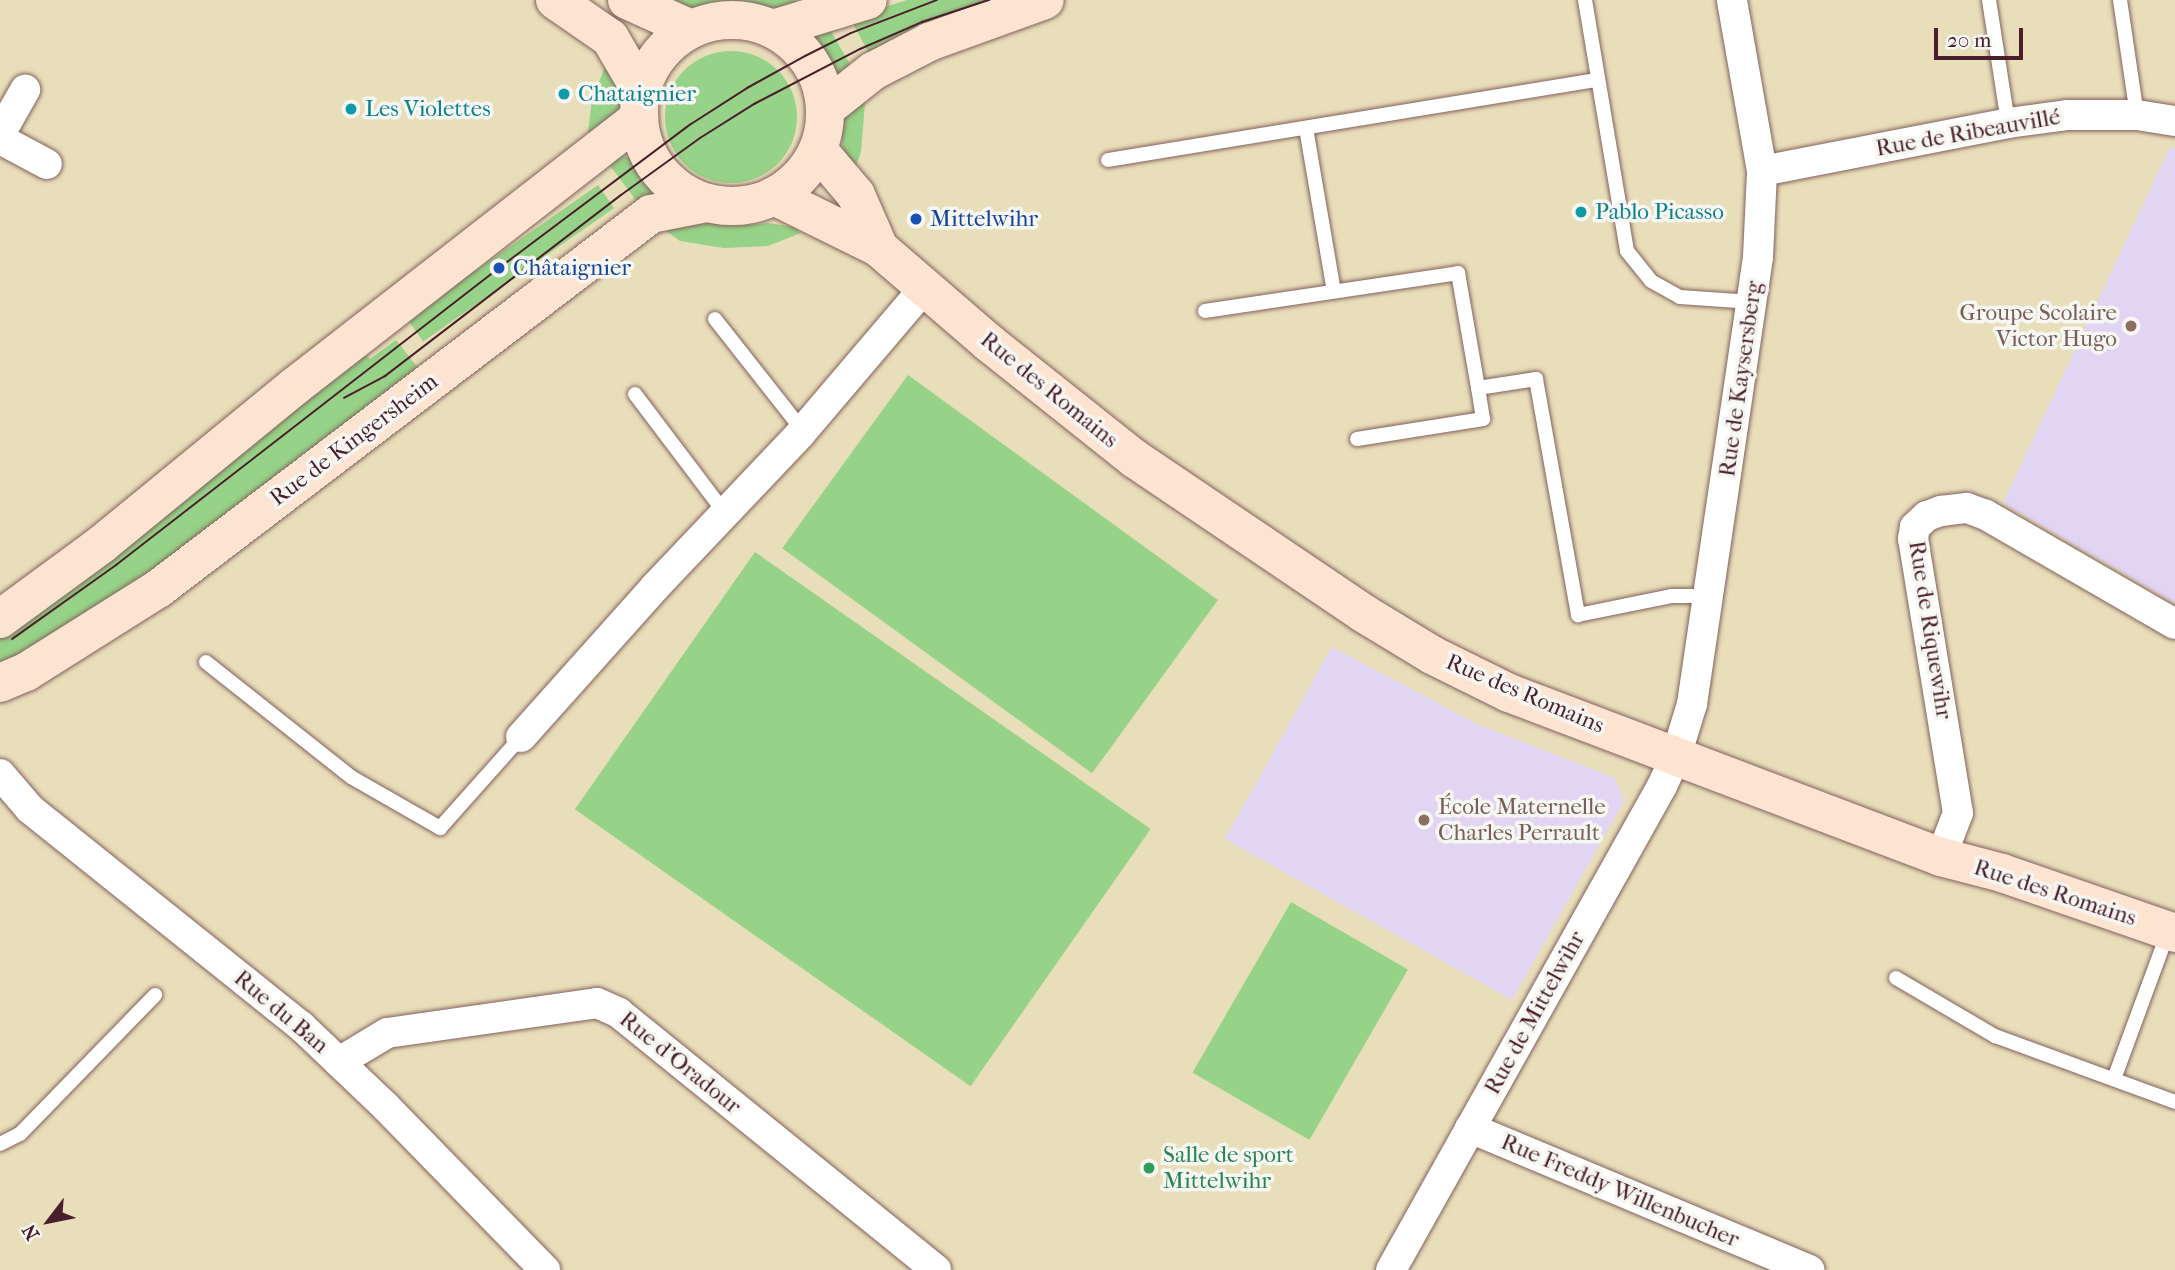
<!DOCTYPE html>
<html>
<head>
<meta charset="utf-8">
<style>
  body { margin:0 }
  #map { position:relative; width:2175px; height:1270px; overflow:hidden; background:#e9deba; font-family:"IM FELL French Canon",serif }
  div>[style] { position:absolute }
  .built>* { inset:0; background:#e2d4f3 }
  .green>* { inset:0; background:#96d287; transform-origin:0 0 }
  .round { border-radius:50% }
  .roads { filter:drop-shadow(0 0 2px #82625d) drop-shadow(0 0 2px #82625d) }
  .service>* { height:14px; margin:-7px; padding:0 7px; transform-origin:7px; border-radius:7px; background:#fff }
  .minor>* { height:30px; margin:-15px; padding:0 15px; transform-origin:15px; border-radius:15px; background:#fff }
  .secondary>* { height:38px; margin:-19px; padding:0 19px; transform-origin:19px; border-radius:19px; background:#fde4d0 }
  .secondary>.ring { margin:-19px; padding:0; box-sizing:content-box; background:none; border:38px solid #fde4d0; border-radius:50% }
  .tram>* { height:2px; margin:-1px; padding:0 1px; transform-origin:1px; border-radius:1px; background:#4a1f2b }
  .dots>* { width:19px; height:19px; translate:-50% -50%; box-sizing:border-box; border:4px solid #f6f6f2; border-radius:50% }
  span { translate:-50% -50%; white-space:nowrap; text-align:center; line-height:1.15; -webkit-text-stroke:7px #f6f6f2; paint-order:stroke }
  .culture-label { font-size:23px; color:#0d838f }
  .left { translate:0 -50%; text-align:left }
  .street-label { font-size:23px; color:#4a1f2b }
  .transit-label { font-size:23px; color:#164399 }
  .education-label { font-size:23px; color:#785e54 }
  .right { translate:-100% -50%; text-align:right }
  .leisure-label { font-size:23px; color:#27864d }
  .north { position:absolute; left:14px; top:1186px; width:70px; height:70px; -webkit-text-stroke:5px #f6f6f2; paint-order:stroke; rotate:238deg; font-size:19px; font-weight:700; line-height:28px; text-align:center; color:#4a1f2b }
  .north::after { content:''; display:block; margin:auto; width:24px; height:32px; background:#4a1f2b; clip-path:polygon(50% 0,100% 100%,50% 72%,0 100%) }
  .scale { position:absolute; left:1934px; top:28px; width:89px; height:32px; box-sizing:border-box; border:4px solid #4a1f2b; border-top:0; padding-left:9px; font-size:21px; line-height:24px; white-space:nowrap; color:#4a1f2b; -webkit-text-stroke:5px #f6f6f2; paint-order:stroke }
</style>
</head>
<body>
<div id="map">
  <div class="built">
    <div style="clip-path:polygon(2170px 147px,2175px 148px,2175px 603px,2003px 503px)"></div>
    <div style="clip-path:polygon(1332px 647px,1477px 724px,1615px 778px,1624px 801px,1512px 1000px,1225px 839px)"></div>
  </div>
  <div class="green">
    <div style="clip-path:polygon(668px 0,794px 0,805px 5px,785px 18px,757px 9px,701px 8px,682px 6px)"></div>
    <div style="clip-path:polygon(907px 0,1017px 0,873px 61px,850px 18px)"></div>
    <div style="clip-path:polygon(829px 28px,854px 71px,840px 79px,834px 77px,813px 43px,814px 35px)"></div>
    <div class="round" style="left:665px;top:51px;width:132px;height:132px"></div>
    <div style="clip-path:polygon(606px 64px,625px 93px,621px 109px,593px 136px,588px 132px,592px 100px)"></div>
    <div style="clip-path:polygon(866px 90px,861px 152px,853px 174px,844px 159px,840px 124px,849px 107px)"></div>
    <div style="clip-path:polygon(619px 155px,631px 159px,652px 193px,651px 199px,641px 207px,608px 163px)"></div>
    <div style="left:598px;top:185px;width:28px;height:233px;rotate:55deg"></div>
    <div style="clip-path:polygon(698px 221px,731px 226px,769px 223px,793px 227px,801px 233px,768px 246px,724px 248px,680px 241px,662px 228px)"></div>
    <div style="clip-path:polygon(396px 340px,422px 373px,153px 578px,0 670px,0 637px,363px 352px,370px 359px)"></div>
    <div style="left:908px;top:375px;width:383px;height:214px;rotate:36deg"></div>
    <div style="left:755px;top:552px;width:483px;height:314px;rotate:35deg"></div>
    <div style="left:1291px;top:902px;width:135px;height:197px;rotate:30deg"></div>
  </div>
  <div class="roads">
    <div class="service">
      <div style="left:1585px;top:0;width:254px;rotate:80.5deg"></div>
      <div style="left:1627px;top:251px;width:38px;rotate:51deg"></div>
      <div style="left:1651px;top:281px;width:33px;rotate:29deg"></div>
      <div style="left:1680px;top:297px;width:72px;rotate:4deg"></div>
      <div style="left:1989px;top:0;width:124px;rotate:81.2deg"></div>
      <div style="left:2120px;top:0;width:116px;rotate:81.6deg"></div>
      <div style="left:1306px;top:128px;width:165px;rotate:80.3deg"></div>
      <div style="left:1108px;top:160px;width:496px;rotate:-9.3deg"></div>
      <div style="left:1205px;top:311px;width:256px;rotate:-8.5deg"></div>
      <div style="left:1458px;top:273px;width:117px;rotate:80.1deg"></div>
      <div style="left:1478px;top:388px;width:59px;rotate:-8.8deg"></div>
      <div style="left:1536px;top:379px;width:240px;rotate:79.9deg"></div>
      <div style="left:1578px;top:615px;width:95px;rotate:-11.5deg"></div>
      <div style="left:1671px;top:596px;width:39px"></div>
      <div style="left:715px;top:319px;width:142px;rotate:51.8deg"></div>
      <div style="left:635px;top:394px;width:149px;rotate:52.9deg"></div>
      <div style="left:1357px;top:439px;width:128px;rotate:-9deg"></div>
      <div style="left:1483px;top:419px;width:31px;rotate:-99deg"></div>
      <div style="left:206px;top:662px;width:185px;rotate:38.4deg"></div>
      <div style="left:351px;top:777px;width:103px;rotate:29.8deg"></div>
      <div style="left:440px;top:828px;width:122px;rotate:-48.3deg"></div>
      <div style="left:1896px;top:978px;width:115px;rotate:30.4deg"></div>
      <div style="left:1995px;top:1036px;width:192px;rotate:20.1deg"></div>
      <div style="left:2114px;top:1079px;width:157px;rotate:-69.8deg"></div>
      <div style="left:0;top:1144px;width:22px;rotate:-27deg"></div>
      <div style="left:20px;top:1134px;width:194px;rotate:-45.8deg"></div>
    </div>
    <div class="minor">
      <div style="left:0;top:134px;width:51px;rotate:-60.4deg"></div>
      <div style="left:0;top:139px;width:53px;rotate:28deg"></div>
      <div style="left:1762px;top:171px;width:251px;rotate:-11deg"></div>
      <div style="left:2008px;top:123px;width:61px;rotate:-7.6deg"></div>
      <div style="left:2068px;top:115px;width:69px"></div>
      <div style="left:2137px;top:115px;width:38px;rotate:9deg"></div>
      <div style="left:521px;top:737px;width:201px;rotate:-48.2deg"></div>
      <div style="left:655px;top:587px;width:211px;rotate:-46.5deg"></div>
      <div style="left:800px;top:434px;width:193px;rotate:-49.6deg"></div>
      <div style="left:0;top:774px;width:46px;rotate:49.4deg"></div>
      <div style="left:30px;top:809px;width:347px;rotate:38.7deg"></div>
      <div style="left:301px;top:1026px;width:117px;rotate:43.6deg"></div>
      <div style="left:386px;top:1107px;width:228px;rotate:45.7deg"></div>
      <div style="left:1941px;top:857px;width:47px;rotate:-68.9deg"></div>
      <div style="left:1958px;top:813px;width:278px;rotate:-99.3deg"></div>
      <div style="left:1913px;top:539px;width:12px;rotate:-81deg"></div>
      <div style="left:1915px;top:527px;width:16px;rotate:-43deg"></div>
      <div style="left:1927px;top:516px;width:15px;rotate:-20deg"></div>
      <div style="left:1941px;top:511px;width:26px;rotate:-7deg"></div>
      <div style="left:1967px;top:508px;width:20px;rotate:20deg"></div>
      <div style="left:1986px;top:515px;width:218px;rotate:30deg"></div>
      <div style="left:339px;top:1062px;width:56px;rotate:-31.1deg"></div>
      <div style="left:387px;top:1033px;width:212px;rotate:-8.1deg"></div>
      <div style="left:597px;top:1003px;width:24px;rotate:24deg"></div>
      <div style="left:619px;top:1013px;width:408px;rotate:39deg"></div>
      <div style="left:1470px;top:1128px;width:368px;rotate:22.7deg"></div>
      <div style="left:1391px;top:1270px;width:555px;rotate:-60.75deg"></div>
      <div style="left:1662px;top:786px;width:33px;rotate:-65deg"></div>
      <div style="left:1676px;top:756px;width:54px;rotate:-72.9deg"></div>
      <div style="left:1692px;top:704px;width:452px;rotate:-81.6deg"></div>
      <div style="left:1758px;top:257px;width:86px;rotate:-87.3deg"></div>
      <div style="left:1762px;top:171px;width:174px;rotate:-100deg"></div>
    </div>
    <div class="secondary">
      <div style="left:555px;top:0;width:67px;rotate:34.6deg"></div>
      <div style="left:610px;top:38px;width:61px;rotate:59.7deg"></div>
      <div style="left:627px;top:0;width:70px;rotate:24.4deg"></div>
      <div class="ring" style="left:639px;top:20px;width:148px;height:148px"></div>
      <div style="left:773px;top:29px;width:99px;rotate:-17deg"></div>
      <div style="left:825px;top:109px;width:61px;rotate:-38.4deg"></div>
      <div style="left:873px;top:71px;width:63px;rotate:-27.4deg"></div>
      <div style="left:929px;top:42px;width:123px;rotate:-19.9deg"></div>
      <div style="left:818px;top:150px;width:59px;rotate:49.8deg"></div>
      <div style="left:856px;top:195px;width:58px;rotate:66.5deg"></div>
      <div style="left:774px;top:196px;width:117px;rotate:26.3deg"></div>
      <div style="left:879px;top:248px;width:145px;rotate:40.8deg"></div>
      <div style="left:989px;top:343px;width:186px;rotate:38.5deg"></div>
      <div style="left:1135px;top:459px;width:275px;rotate:34deg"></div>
      <div style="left:1363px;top:613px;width:81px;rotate:31.3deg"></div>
      <div style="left:1432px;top:655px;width:86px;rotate:26.3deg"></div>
      <div style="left:1509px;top:693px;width:462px;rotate:20.8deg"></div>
      <div style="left:1941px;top:857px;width:63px;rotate:14.7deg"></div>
      <div style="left:2002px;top:873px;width:183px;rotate:19.1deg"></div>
      <div style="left:0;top:619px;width:127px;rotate:-36.3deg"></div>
      <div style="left:102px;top:544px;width:249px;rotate:-39.3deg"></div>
      <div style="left:295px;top:386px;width:436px;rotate:-37.9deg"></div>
      <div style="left:0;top:683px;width:28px;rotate:-23deg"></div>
      <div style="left:26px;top:672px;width:156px;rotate:-32.2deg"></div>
      <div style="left:158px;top:589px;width:619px;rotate:-37.26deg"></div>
      <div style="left:651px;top:214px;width:57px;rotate:-11.1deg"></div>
    </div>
  </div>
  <div class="tram">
    <div style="left:344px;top:398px;width:47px;rotate:-28.2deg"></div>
    <div style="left:385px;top:376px;width:297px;rotate:-37.5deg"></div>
    <div style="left:621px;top:195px;width:97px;rotate:-35.8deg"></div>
    <div style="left:700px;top:138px;width:64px;rotate:-32.2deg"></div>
    <div style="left:754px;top:104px;width:119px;rotate:-27.4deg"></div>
    <div style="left:860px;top:49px;width:68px;rotate:-23.5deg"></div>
    <div style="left:922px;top:22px;width:71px;rotate:-18.2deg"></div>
    <div style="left:12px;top:639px;width:128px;rotate:-35.4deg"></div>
    <div style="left:116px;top:565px;width:485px;rotate:-37.8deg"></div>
    <div style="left:499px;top:268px;width:240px;rotate:-36.9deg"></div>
    <div style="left:691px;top:124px;width:67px;rotate:-32.7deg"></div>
    <div style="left:747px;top:88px;width:66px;rotate:-28.9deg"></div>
    <div style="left:805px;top:56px;width:51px;rotate:-26.6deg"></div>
    <div style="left:851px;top:33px;width:92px;rotate:-21deg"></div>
  </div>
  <div class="dots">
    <div style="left:564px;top:94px;background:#0f9aa8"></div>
    <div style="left:351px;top:109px;background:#0f9aa8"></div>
    <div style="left:1581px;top:212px;background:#0f9aa8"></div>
    <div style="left:916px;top:219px;background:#1a4fb4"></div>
    <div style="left:499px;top:268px;background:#1a4fb4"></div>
    <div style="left:2131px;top:326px;background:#8d6e63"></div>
    <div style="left:1424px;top:820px;background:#8d6e63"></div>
    <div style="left:1149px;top:1168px;background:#2e9e5b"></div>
  </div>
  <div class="culture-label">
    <span class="left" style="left:578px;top:94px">Chataignier</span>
    <span class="left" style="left:365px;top:109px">Les Violettes</span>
    <span class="left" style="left:1595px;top:212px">Pablo Picasso</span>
  </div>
  <div class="street-label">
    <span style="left:1968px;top:133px;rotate:-10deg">Rue de Ribeauvillé</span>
    <span style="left:1741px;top:379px;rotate:-82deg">Rue de Kaysersberg</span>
    <span style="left:1049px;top:390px;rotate:39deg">Rue des Romains</span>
    <span style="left:354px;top:440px;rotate:-37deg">Rue de Kingersheim</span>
    <span style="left:1930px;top:630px;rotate:81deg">Rue de Riquewihr</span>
    <span style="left:1525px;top:694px;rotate:23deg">Rue des Romains</span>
    <span style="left:2055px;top:893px;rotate:18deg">Rue des Romains</span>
    <span style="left:281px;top:1012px;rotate:40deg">Rue du Ban</span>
    <span style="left:1535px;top:1013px;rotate:-61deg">Rue de Mittelwihr</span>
    <span style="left:680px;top:1063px;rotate:39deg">Rue d'Oradour</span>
    <span style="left:1620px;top:1191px;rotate:23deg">Rue Freddy Willenbucher</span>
  </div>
  <div class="transit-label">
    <span class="left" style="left:930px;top:219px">Mittelwihr</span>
    <span class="left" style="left:513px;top:268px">Châtaignier</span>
  </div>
  <div class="education-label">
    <span class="right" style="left:2117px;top:326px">Groupe Scolaire<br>Victor Hugo</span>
    <span class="left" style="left:1438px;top:820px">École Maternelle<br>Charles Perrault</span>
  </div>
  <div class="leisure-label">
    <span class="left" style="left:1163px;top:1168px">Salle de sport<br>Mittelwihr</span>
  </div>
  <div class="north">N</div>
  <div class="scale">20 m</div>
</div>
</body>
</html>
